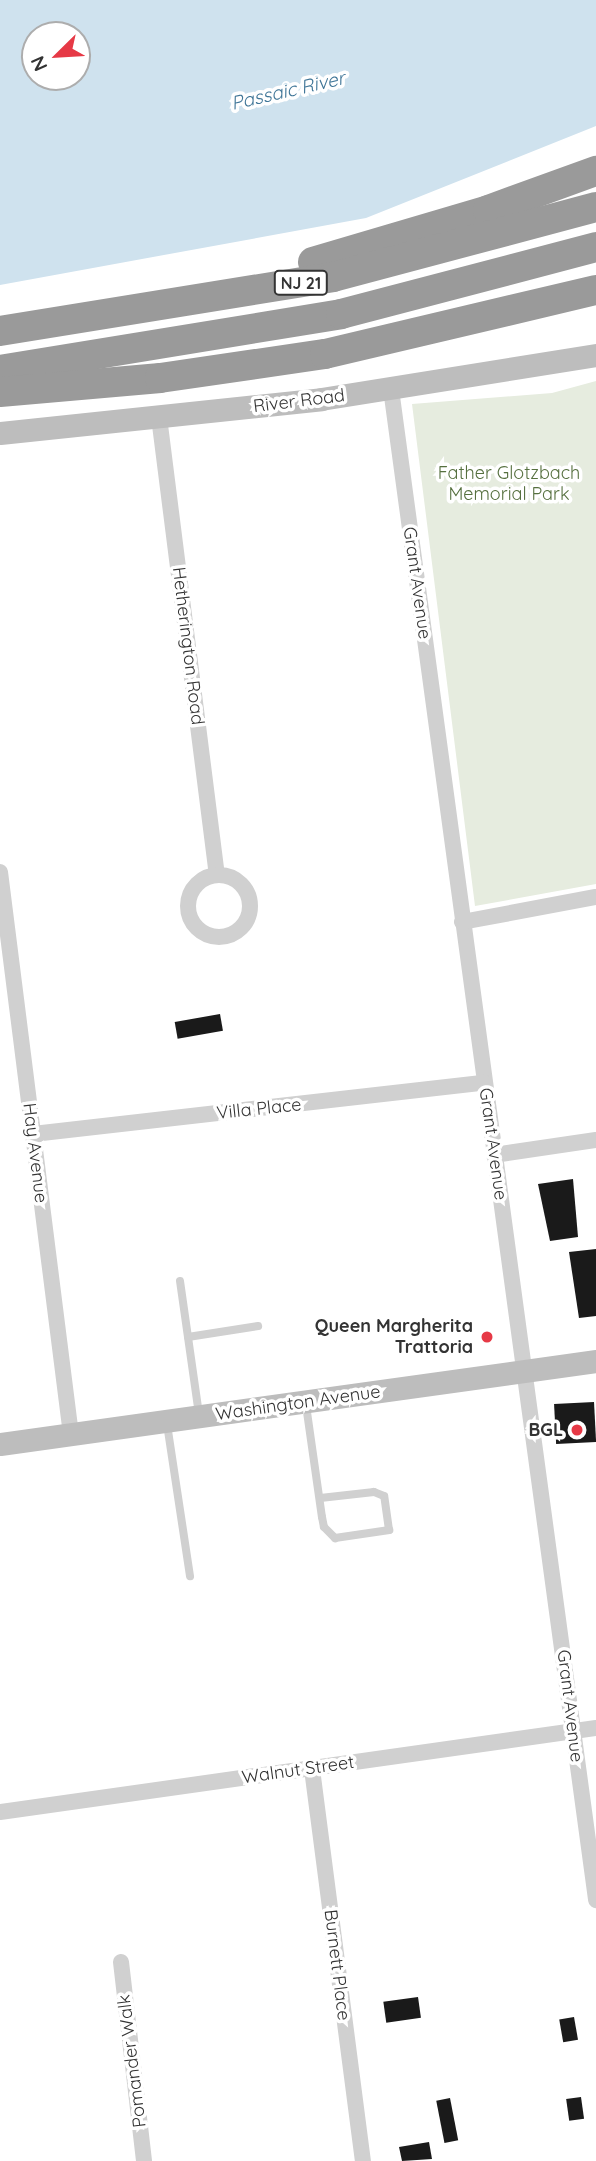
<!DOCTYPE html>
<html>
<head>
<meta charset="utf-8">
<style>
  body { margin:0 }
  #map { position:relative; width:596px; height:2161px; overflow:hidden; background:#fff; font-family:Quicksand,sans-serif }
  div>[style] { position:absolute }
  .green>* { inset:0; background:#e6ecdf }
  .water>* { inset:0; background:#cfe2ee }
  .building>* { inset:0; background:#1a1a1a; transform-origin:0 0 }
  .lane>* { height:8px; margin:-4px; padding:0 4px; transform-origin:4px; border-radius:4px; background:#d0d0d0 }
  .street>* { height:16px; margin:-8px; padding:0 8px; transform-origin:8px; border-radius:8px; background:#d0d0d0 }
  .street>.ring { margin:-8px; padding:0; box-sizing:content-box; background:none; border:16px solid #d0d0d0; border-radius:50% }
  .secondary>* { height:23px; margin:-11.5px; padding:0 11.5px; transform-origin:11.5px; border-radius:11.5px; background:#bdbdbd }
  .highway>* { height:30px; margin:-15px; padding:0 15px; transform-origin:15px; border-radius:15px; background:#9a9a9a }
  .dots>* { width:19px; height:19px; translate:-50% -50%; box-sizing:border-box; border:4px solid #fff; border-radius:50% }
  span { translate:-50% -50%; white-space:nowrap; text-align:center; line-height:1.15; -webkit-text-stroke:7px #fff; paint-order:stroke }
  .shield-label span { padding:2px 5px; background:#fff; border:2px solid; border-radius:5px; -webkit-text-stroke-width:0 }
  .shield-label { font-size:16px; color:#333; font-weight:700 }
  .street-label { font-size:18px; color:#333 }
  .park-label { font-size:18px; color:#56703f }
  .poi-label { font-size:18px; color:#333; font-weight:700 }
  .right { translate:-100% -50%; text-align:right }
  .water-label { font-size:19px; color:#3f7597; font-style:italic }
  .north { position:absolute; left:21px; top:21px; width:70px; height:70px; box-sizing:border-box; background:#fff; border:2px solid #adadad; border-radius:50%; rotate:246deg; font-size:19px; font-weight:700; line-height:28px; text-align:center; color:#333 }
  .north::after { content:''; display:block; margin:auto; width:24px; height:32px; background:#e63946; clip-path:polygon(50% 0,100% 100%,50% 72%,0 100%) }
</style>
</head>
<body>
<div id="map">
  <div class="green">
    <div style="clip-path:polygon(596px 381px,596px 884px,475px 906px,412px 404px,552px 393px)"></div>
  </div>
  <div class="water">
    <div style="clip-path:polygon(evenodd,0 0,596px 0,596px 126px,366px 218px,0 285px,0 0,35px 35px,77px 35px,77px 77px,35px 77px,35px 35px)"></div>
  </div>
  <div class="building">
    <div style="left:220px;top:1014px;width:17px;height:46px;rotate:80deg"></div>
    <div style="clip-path:polygon(573px 1179px,578px 1237px,550px 1241px,538px 1184px)"></div>
    <div style="clip-path:polygon(596px 1249px,596px 1316px,579px 1318px,569px 1252px)"></div>
    <div style="left:594px;top:1402px;width:40px;height:40px;rotate:87deg"></div>
    <div style="left:418px;top:1997px;width:21px;height:35px;rotate:82deg"></div>
    <div style="left:574px;top:2017px;width:23px;height:15px;rotate:80deg"></div>
    <div style="left:581px;top:2097px;width:22px;height:15px;rotate:82deg"></div>
    <div style="left:450px;top:2098px;width:43px;height:14px;rotate:79deg"></div>
    <div style="clip-path:polygon(429px 2142px,432px 2159px,402px 2161px,399px 2147px)"></div>
  </div>
  <div class="lane">
    <div style="left:180px;top:1281px;width:134px;rotate:81.9deg"></div>
    <div style="left:188px;top:1337px;width:71px;rotate:-8.9deg"></div>
    <div style="left:306px;top:1405px;width:113px;rotate:81.9deg"></div>
    <div style="left:322px;top:1517px;width:10px;rotate:79deg"></div>
    <div style="left:324px;top:1527px;width:16px;rotate:45deg"></div>
    <div style="left:335px;top:1538px;width:55px;rotate:-8.4deg"></div>
    <div style="left:389px;top:1530px;width:34px;rotate:-98deg"></div>
    <div style="left:384px;top:1496px;width:11px;rotate:-158deg"></div>
    <div style="left:374px;top:1492px;width:54px;rotate:173.7deg"></div>
    <div style="left:167px;top:1424px;width:154px;rotate:81.4deg"></div>
  </div>
  <div class="street">
    <div style="left:391px;top:389px;width:1525px;rotate:82.27deg"></div>
    <div style="left:159px;top:417px;width:461px;rotate:82.8deg"></div>
    <div style="left:0;top:872px;width:567px;rotate:82.81deg"></div>
    <div class="ring" style="left:188px;top:875px;width:46px;height:46px"></div>
    <div style="left:462px;top:922px;width:136px;rotate:-10.6deg"></div>
    <div style="left:33px;top:1134px;width:454px;rotate:-6.5deg"></div>
    <div style="left:494px;top:1155px;width:103px;rotate:-8.4deg"></div>
    <div style="left:312px;top:1769px;width:395px;rotate:82.6deg"></div>
    <div style="left:0;top:1812px;width:602px;rotate:-8.02deg"></div>
    <div style="left:121px;top:1962px;width:200px;rotate:83.4deg"></div>
  </div>
  <div class="secondary">
    <div style="left:0;top:433px;width:323px;rotate:-6deg"></div>
    <div style="left:321px;top:399px;width:278px;rotate:-9.1deg"></div>
    <div style="left:0;top:1444px;width:602px;rotate:-7.93deg"></div>
  </div>
  <div class="highway">
    <div style="left:313px;top:262px;width:183px;rotate:-16.5deg"></div>
    <div style="left:488px;top:210px;width:115px;rotate:-19.9deg"></div>
    <div style="left:0;top:331px;width:337px;rotate:-9.2deg"></div>
    <div style="left:333px;top:277px;width:272px;rotate:-14.9deg"></div>
    <div style="left:0;top:370px;width:346px;rotate:-9.3deg"></div>
    <div style="left:341px;top:314px;width:264px;rotate:-14.7deg"></div>
    <div style="left:0;top:392px;width:161px;rotate:-5deg"></div>
    <div style="left:160px;top:378px;width:167px;rotate:-8.3deg"></div>
    <div style="left:325px;top:354px;width:278px;rotate:-13.3deg"></div>
  </div>
  <div class="dots">
    <div style="left:487px;top:1337px;background:#e63946"></div>
    <div style="left:577px;top:1430px;background:#e63946"></div>
  </div>
  <div class="shield-label">
    <span style="left:301px;top:283px">NJ 21</span>
  </div>
  <div class="street-label">
    <span style="left:299px;top:401px;rotate:-7deg">River Road</span>
    <span style="left:417px;top:583px;rotate:82deg">Grant Avenue</span>
    <span style="left:188px;top:646px;rotate:83deg">Hetherington Road</span>
    <span style="left:259px;top:1109px;rotate:-6deg">Villa Place</span>
    <span style="left:493px;top:1144px;rotate:82deg">Grant Avenue</span>
    <span style="left:35px;top:1153px;rotate:83deg">Hay Avenue</span>
    <span style="left:298px;top:1403px;rotate:-8deg">Washington Avenue</span>
    <span style="left:570px;top:1706px;rotate:83deg">Grant Avenue</span>
    <span style="left:298px;top:1770px;rotate:-8deg">Walnut Street</span>
    <span style="left:337px;top:1965px;rotate:83deg">Burnett Place</span>
    <span style="left:132px;top:2061px;rotate:-97deg">Pomander Walk</span>
  </div>
  <div class="park-label">
    <span style="left:509px;top:484px">Father Glotzbach<br>Memorial Park</span>
  </div>
  <div class="poi-label">
    <span class="right" style="left:473px;top:1337px">Queen Margherita<br>Trattoria</span>
    <span class="right" style="left:563px;top:1430px">BGL</span>
  </div>
  <div class="water-label">
    <span style="left:288px;top:91px;rotate:-13deg">Passaic River</span>
  </div>
  <div class="north">N</div>
</div>
</body>
</html>
